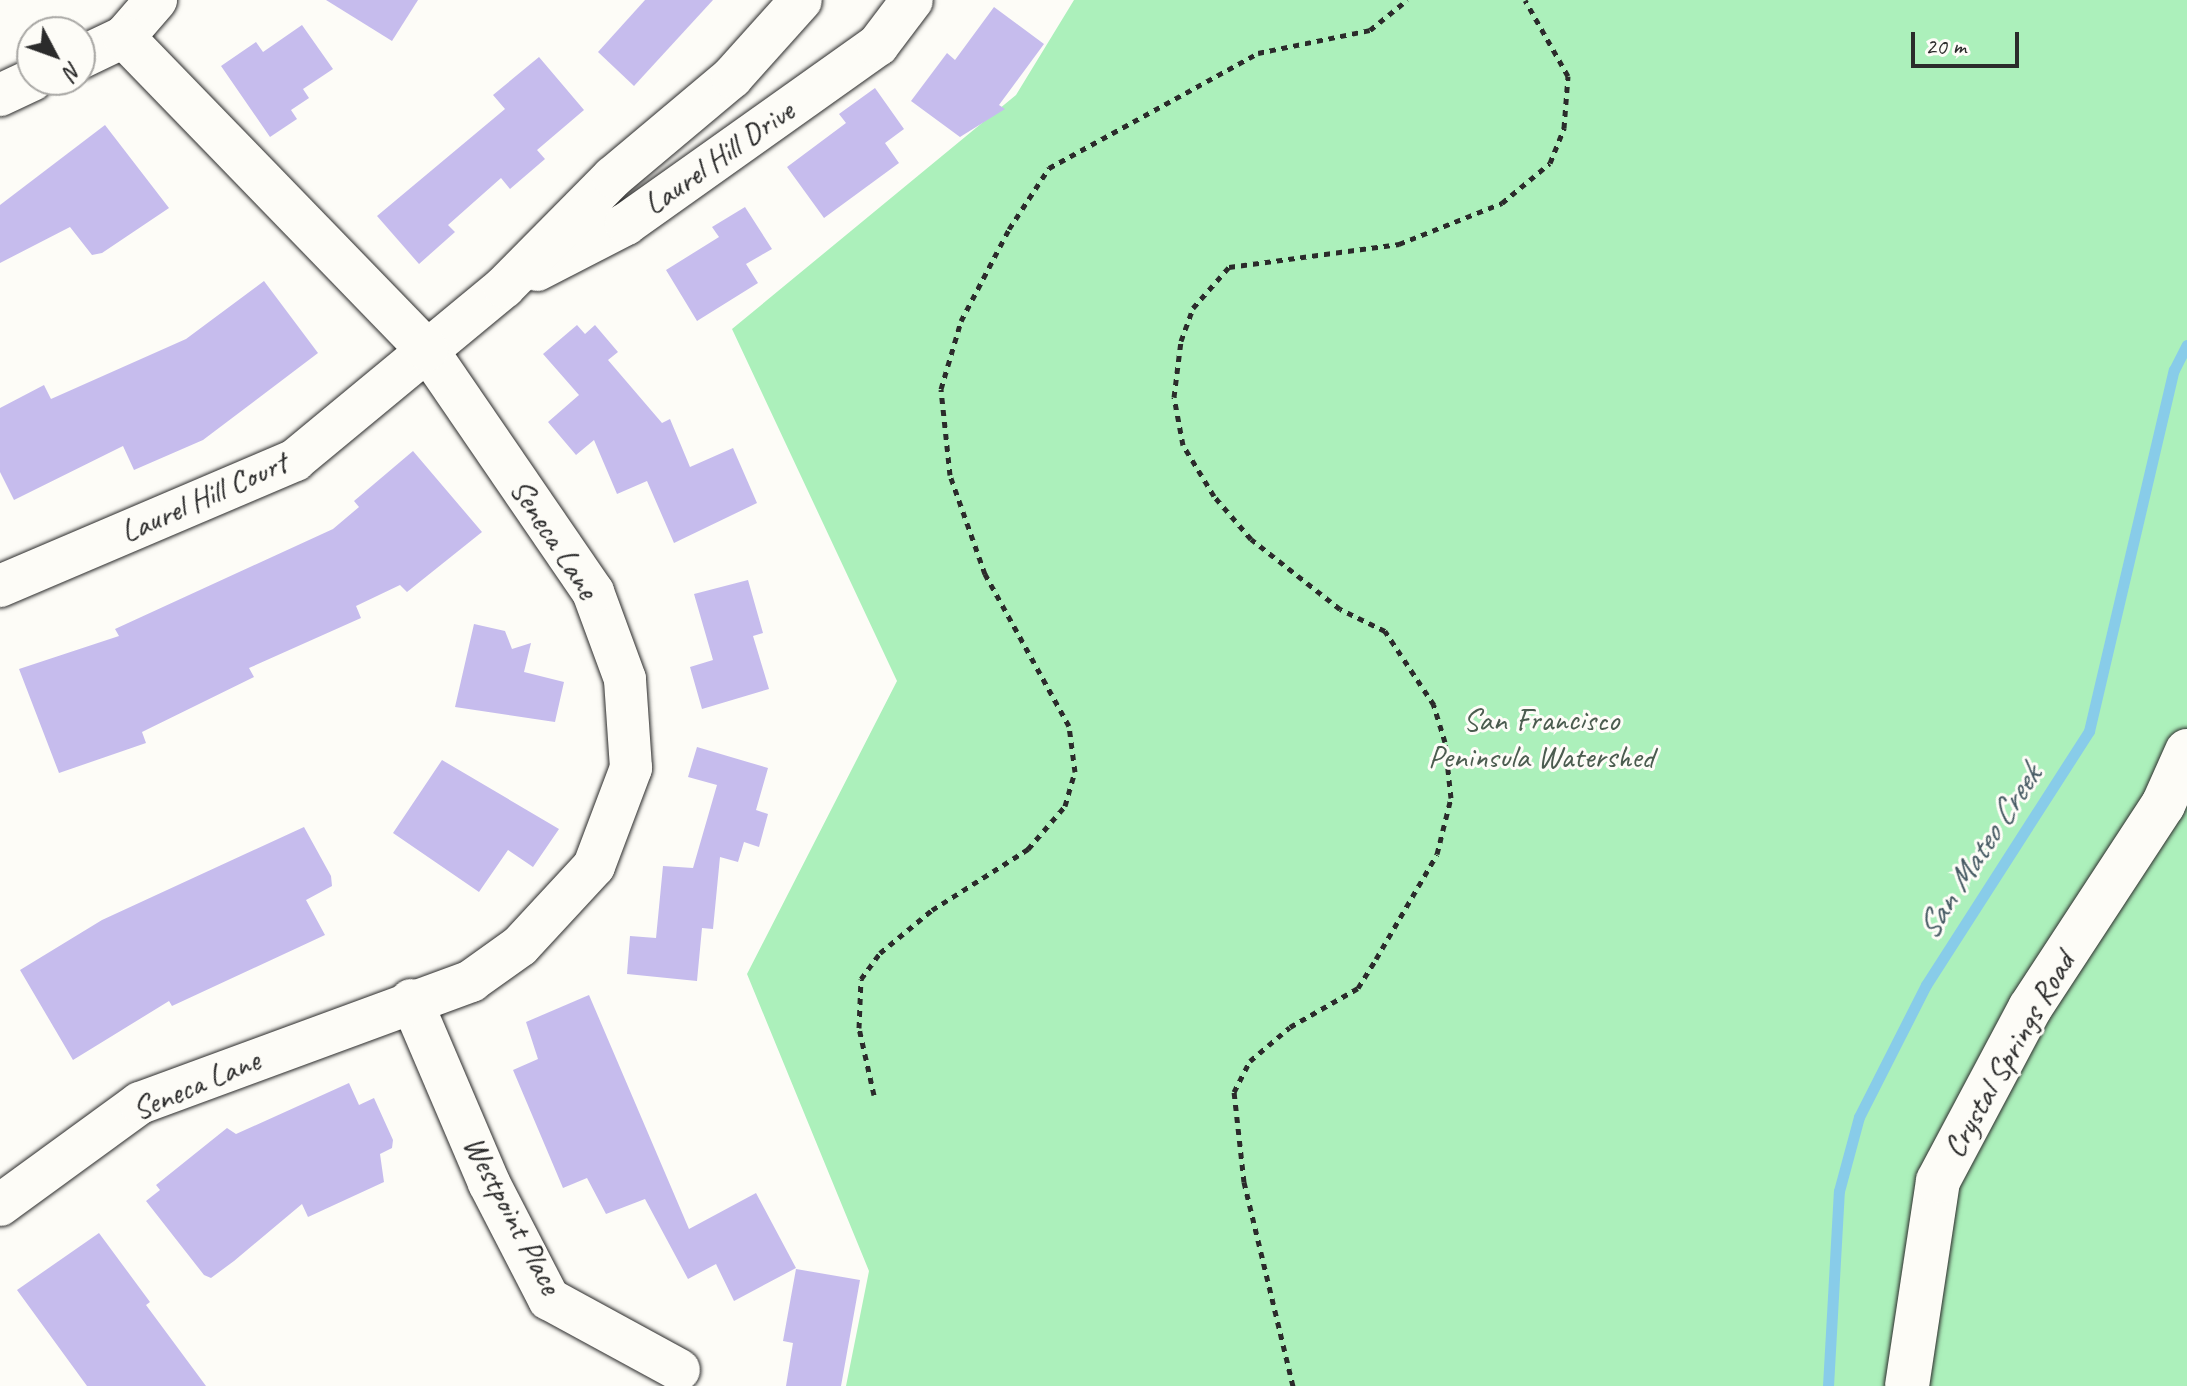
<!DOCTYPE html>
<html>
<head>
<meta charset="utf-8">
<style>
  body { margin:0 }
  #map { position:relative; width:2187px; height:1386px; overflow:hidden; background:#fdfcf7; font-family:Caveat,sans-serif }
  div>[style] { position:absolute }
  .green>* { inset:0; background:#acf0bb }
  .stream>* { height:11px; margin:-5.5px; padding:0 5.5px; transform-origin:5.5px; border-radius:5.5px; background:#88cce9 }
  .building>* { inset:0; background:#c6bced }
  .path>* { height:5px; margin-top:-2.5px; transform-origin:0; background:repeating-linear-gradient(90deg,#2b2b2b 0 6px,transparent 0 12px) }
  .roads { filter:drop-shadow(0 0 2px #2b2b2b) drop-shadow(0 0 2px #2b2b2b) }
  .minor>* { height:42px; margin:-21px; padding:0 21px; transform-origin:21px; border-radius:21px; background:#fdfcf7 }
  .tertiary>* { height:44px; margin:-22px; padding:0 22px; transform-origin:22px; border-radius:22px; background:#fdfcf7 }
  span { translate:-50% -50%; white-space:nowrap; text-align:center; line-height:1.15; -webkit-text-stroke:6px #fdfcf7; paint-order:stroke }
  .street-label { font-size:32px; color:#2b2b2b }
  .park-label { font-size:32px; color:#4b5c4f }
  .water-label { font-size:34px; color:#475b64; font-style:italic }
  .north { position:absolute; left:16px; top:16px; width:80px; height:80px; box-sizing:border-box; background:#fdfcf7; border:2px solid #a9a8a5; border-radius:50%; rotate:131deg; font-size:22px; font-weight:700; line-height:32px; text-align:center; color:#2b2b2b }
  .north::after { content:''; display:block; margin:auto; width:28px; height:36px; background:#2b2b2b; clip-path:polygon(50% 0,100% 100%,50% 72%,0 100%) }
  .scale { position:absolute; left:1911px; top:32px; width:108px; height:36px; box-sizing:border-box; border:4px solid #2b2b2b; border-top:0; padding-left:10px; font-size:24px; line-height:28px; white-space:nowrap; color:#2b2b2b; -webkit-text-stroke:6px #fdfcf7; paint-order:stroke }
</style>
</head>
<body>
<div id="map">
  <div class="green">
    <div style="clip-path:polygon(1074px 0,2187px 0,2187px 1386px,846px 1386px,869px 1271px,747px 974px,897px 681px,732px 329px,1016px 95px)"></div>
  </div>
  <div class="stream">
    <div style="left:1828px;top:1386px;width:195px;rotate:-86.8deg"></div>
    <div style="left:1839px;top:1191px;width:77px;rotate:-74.9deg"></div>
    <div style="left:1859px;top:1117px;width:148px;rotate:-63.1deg"></div>
    <div style="left:1926px;top:985px;width:302px;rotate:-57.3deg"></div>
    <div style="left:2089px;top:731px;width:371px;rotate:-76.8deg"></div>
    <div style="left:2174px;top:370px;width:28px;rotate:-63deg"></div>
  </div>
  <div class="building">
    <div style="clip-path:polygon(326px 0,418px 0,392px 41px)"></div>
    <div style="clip-path:polygon(645px 0,713px 0,634px 86px,598px 52px)"></div>
    <div style="clip-path:polygon(994px 7px,1044px 44px,999px 105px,1005px 109px,960px 137px,911px 101px,947px 53px,955px 60px)"></div>
    <div style="clip-path:polygon(302px 25px,333px 69px,303px 89px,309px 98px,291px 110px,297px 119px,270px 137px,221px 66px,256px 42px,263px 52px)"></div>
    <div style="clip-path:polygon(539px 57px,584px 110px,537px 150px,545px 159px,510px 189px,501px 178px,448px 225px,455px 232px,419px 264px,377px 216px,505px 109px,493px 95px)"></div>
    <div style="clip-path:polygon(875px 88px,904px 129px,885px 143px,899px 163px,824px 218px,787px 167px,846px 123px,839px 114px)"></div>
    <div style="clip-path:polygon(105px 125px,169px 208px,102px 253px,92px 255px,70px 227px,0 263px,0 205px)"></div>
    <div style="clip-path:polygon(745px 207px,772px 249px,746px 264px,758px 283px,697px 321px,666px 270px,719px 237px,712px 227px)"></div>
    <div style="clip-path:polygon(264px 281px,318px 353px,203px 440px,134px 470px,123px 446px,14px 500px,0 472px,0 408px,44px 385px,51px 399px,186px 339px)"></div>
    <div style="clip-path:polygon(577px 325px,585px 334px,595px 325px,618px 352px,608px 360px,662px 423px,670px 419px,690px 467px,733px 448px,757px 503px,674px 543px,647px 481px,617px 494px,594px 440px,576px 455px,548px 422px,579px 395px,543px 354px)"></div>
    <div style="clip-path:polygon(413px 451px,482px 532px,407px 592px,400px 585px,356px 606px,361px 618px,249px 668px,254px 677px,142px 732px,146px 743px,59px 773px,19px 669px,119px 636px,115px 629px,333px 529px,359px 507px,354px 501px)"></div>
    <div style="clip-path:polygon(748px 580px,763px 633px,753px 636px,769px 689px,702px 709px,690px 667px,713px 660px,694px 594px)"></div>
    <div style="clip-path:polygon(474px 624px,505px 631px,512px 649px,531px 643px,524px 672px,564px 682px,555px 722px,455px 707px)"></div>
    <div style="clip-path:polygon(697px 747px,768px 768px,756px 810px,768px 814px,759px 847px,744px 842px,738px 862px,720px 857px,713px 929px,702px 928px,697px 981px,627px 974px,630px 936px,656px 938px,663px 866px,693px 868px,717px 785px,688px 777px)"></div>
    <div style="clip-path:polygon(442px 760px,559px 829px,533px 867px,508px 850px,479px 892px,393px 833px)"></div>
    <div style="clip-path:polygon(304px 827px,331px 876px,332px 886px,306px 900px,325px 935px,172px 1006px,169px 1001px,73px 1060px,20px 970px,102px 920px)"></div>
    <div style="clip-path:polygon(589px 995px,689px 1229px,756px 1193px,796px 1268px,734px 1301px,716px 1264px,688px 1279px,645px 1199px,606px 1214px,587px 1178px,563px 1188px,513px 1070px,538px 1059px,526px 1022px)"></div>
    <div style="clip-path:polygon(349px 1083px,359px 1105px,374px 1098px,393px 1140px,392px 1148px,380px 1154px,384px 1182px,308px 1217px,302px 1204px,234px 1261px,211px 1278px,204px 1275px,146px 1201px,160px 1190px,156px 1185px,227px 1128px,236px 1134px)"></div>
    <div style="clip-path:polygon(99px 1233px,150px 1302px,146px 1305px,206px 1386px,87px 1386px,17px 1290px)"></div>
    <div style="clip-path:polygon(796px 1269px,860px 1280px,841px 1386px,786px 1386px,793px 1343px,783px 1341px)"></div>
  </div>
  <div class="path">
    <div style="left:874px;top:1095px;width:69px;rotate:-102.6deg"></div>
    <div style="left:859px;top:1028px;width:49px;rotate:-87.7deg"></div>
    <div style="left:861px;top:979px;width:32px;rotate:-54deg"></div>
    <div style="left:880px;top:953px;width:67px;rotate:-39.6deg"></div>
    <div style="left:932px;top:910px;width:114px;rotate:-32.4deg"></div>
    <div style="left:1028px;top:849px;width:57px;rotate:-49.3deg"></div>
    <div style="left:1065px;top:806px;width:35px;rotate:-74deg"></div>
    <div style="left:1075px;top:772px;width:46px;rotate:-97.4deg"></div>
    <div style="left:1069px;top:726px;width:174px;rotate:-118.9deg"></div>
    <div style="left:985px;top:574px;width:105px;rotate:-109.5deg"></div>
    <div style="left:950px;top:475px;width:86px;rotate:-96deg"></div>
    <div style="left:941px;top:389px;width:71px;rotate:-73.6deg"></div>
    <div style="left:961px;top:321px;width:104px;rotate:-62.4deg"></div>
    <div style="left:1009px;top:229px;width:73px;rotate:-56.7deg"></div>
    <div style="left:1049px;top:168px;width:239px;rotate:-28.8deg"></div>
    <div style="left:1258px;top:53px;width:114px;rotate:-11.6deg"></div>
    <div style="left:1370px;top:30px;width:48px;rotate:-39deg"></div>
    <div style="left:1293px;top:1386px;width:210px;rotate:-103.5deg"></div>
    <div style="left:1244px;top:1182px;width:91px;rotate:-96.3deg"></div>
    <div style="left:1234px;top:1092px;width:35px;rotate:-63deg"></div>
    <div style="left:1250px;top:1061px;width:52px;rotate:-40.4deg"></div>
    <div style="left:1290px;top:1027px;width:78px;rotate:-29.8deg"></div>
    <div style="left:1358px;top:988px;width:34px;rotate:-58deg"></div>
    <div style="left:1376px;top:959px;width:121px;rotate:-59.8deg"></div>
    <div style="left:1437px;top:854px;width:58px;rotate:-76deg"></div>
    <div style="left:1451px;top:798px;width:56px;rotate:-96.1deg"></div>
    <div style="left:1445px;top:742px;width:39px;rotate:-107deg"></div>
    <div style="left:1434px;top:705px;width:89px;rotate:-123.5deg"></div>
    <div style="left:1385px;top:631px;width:50px;rotate:-153.9deg"></div>
    <div style="left:1340px;top:609px;width:113px;rotate:-141.8deg"></div>
    <div style="left:1251px;top:539px;width:57px;rotate:-130.7deg"></div>
    <div style="left:1214px;top:496px;width:60px;rotate:-121.3deg"></div>
    <div style="left:1183px;top:445px;width:49px;rotate:-100.6deg"></div>
    <div style="left:1174px;top:397px;width:56px;rotate:-82.9deg"></div>
    <div style="left:1181px;top:341px;width:35px;rotate:-70deg"></div>
    <div style="left:1193px;top:308px;width:55px;rotate:-48.7deg"></div>
    <div style="left:1229px;top:267px;width:172px;rotate:-7.7deg"></div>
    <div style="left:1399px;top:244px;width:111px;rotate:-21.7deg"></div>
    <div style="left:1502px;top:203px;width:62px;rotate:-39.8deg"></div>
    <div style="left:1550px;top:163px;width:38px;rotate:-68deg"></div>
    <div style="left:1564px;top:128px;width:52px;rotate:-85.6deg"></div>
    <div style="left:1568px;top:76px;width:87px;rotate:-119.5deg"></div>
  </div>
  <div class="roads">
    <div class="minor">
      <div style="left:80px;top:58px;width:49px;rotate:-25.5deg"></div>
      <div style="left:124px;top:37px;width:49px;rotate:-49.1deg"></div>
      <div style="left:0;top:95px;width:35px;rotate:-25deg"></div>
      <div style="left:537px;top:270px;width:100px;rotate:-27.3deg"></div>
      <div style="left:626px;top:224px;width:309px;rotate:-35.4deg"></div>
      <div style="left:878px;top:45px;width:56px;rotate:-52.9deg"></div>
      <div style="left:0;top:586px;width:321px;rotate:-23.1deg"></div>
      <div style="left:295px;top:460px;width:271px;rotate:-39.6deg"></div>
      <div style="left:504px;top:287px;width:155px;rotate:-45.3deg"></div>
      <div style="left:613px;top:177px;width:155px;rotate:-40deg"></div>
      <div style="left:732px;top:77px;width:103px;rotate:-48.1deg"></div>
      <div style="left:411px;top:1000px;width:199px;rotate:66.9deg"></div>
      <div style="left:489px;top:1183px;width:131px;rotate:62.7deg"></div>
      <div style="left:549px;top:1299px;width:148px;rotate:28.6deg"></div>
      <div style="left:0;top:1205px;width:173px;rotate:-36.1deg"></div>
      <div style="left:140px;top:1103px;width:353px;rotate:-20.2deg"></div>
      <div style="left:471px;top:981px;width:60px;rotate:-35.5deg"></div>
      <div style="left:520px;top:946px;width:109px;rotate:-47.2deg"></div>
      <div style="left:594px;top:866px;width:105px;rotate:-69.3deg"></div>
      <div style="left:631px;top:768px;width:89px;rotate:-93.9deg"></div>
      <div style="left:625px;top:679px;width:93px;rotate:-110.2deg"></div>
      <div style="left:593px;top:592px;width:293px;rotate:-124.4deg"></div>
      <div style="left:427px;top:350px;width:436px;rotate:-134.1deg"></div>
    </div>
    <div class="tertiary">
      <div style="left:1907px;top:1386px;width:207px;rotate:-81.4deg"></div>
      <div style="left:1938px;top:1181px;width:196px;rotate:-62deg"></div>
      <div style="left:2030px;top:1008px;width:243px;rotate:-56.8deg"></div>
      <div style="left:2163px;top:805px;width:59px;rotate:-66deg"></div>
    </div>
  </div>
  <div class="street-label">
    <span style="left:719px;top:158px;rotate:-35deg">Laurel Hill Drive</span>
    <span style="left:204px;top:498px;rotate:-24deg">Laurel Hill Court</span>
    <span style="left:554px;top:539px;rotate:57deg">Seneca Lane</span>
    <span style="left:2009px;top:1055px;rotate:-60deg">Crystal Springs Road</span>
    <span style="left:196px;top:1085px;rotate:-23deg">Seneca Lane</span>
    <span style="left:512px;top:1215px;rotate:62deg">Westpoint Place</span>
  </div>
  <div class="park-label">
    <span style="left:1541px;top:739px">San Francisco<br>Peninsula Watershed</span>
  </div>
  <div class="water-label">
    <span style="left:1978px;top:852px;rotate:-57deg">San Mateo Creek</span>
  </div>
  <div class="north">N</div>
  <div class="scale">20 m</div>
</div>
</body>
</html>
